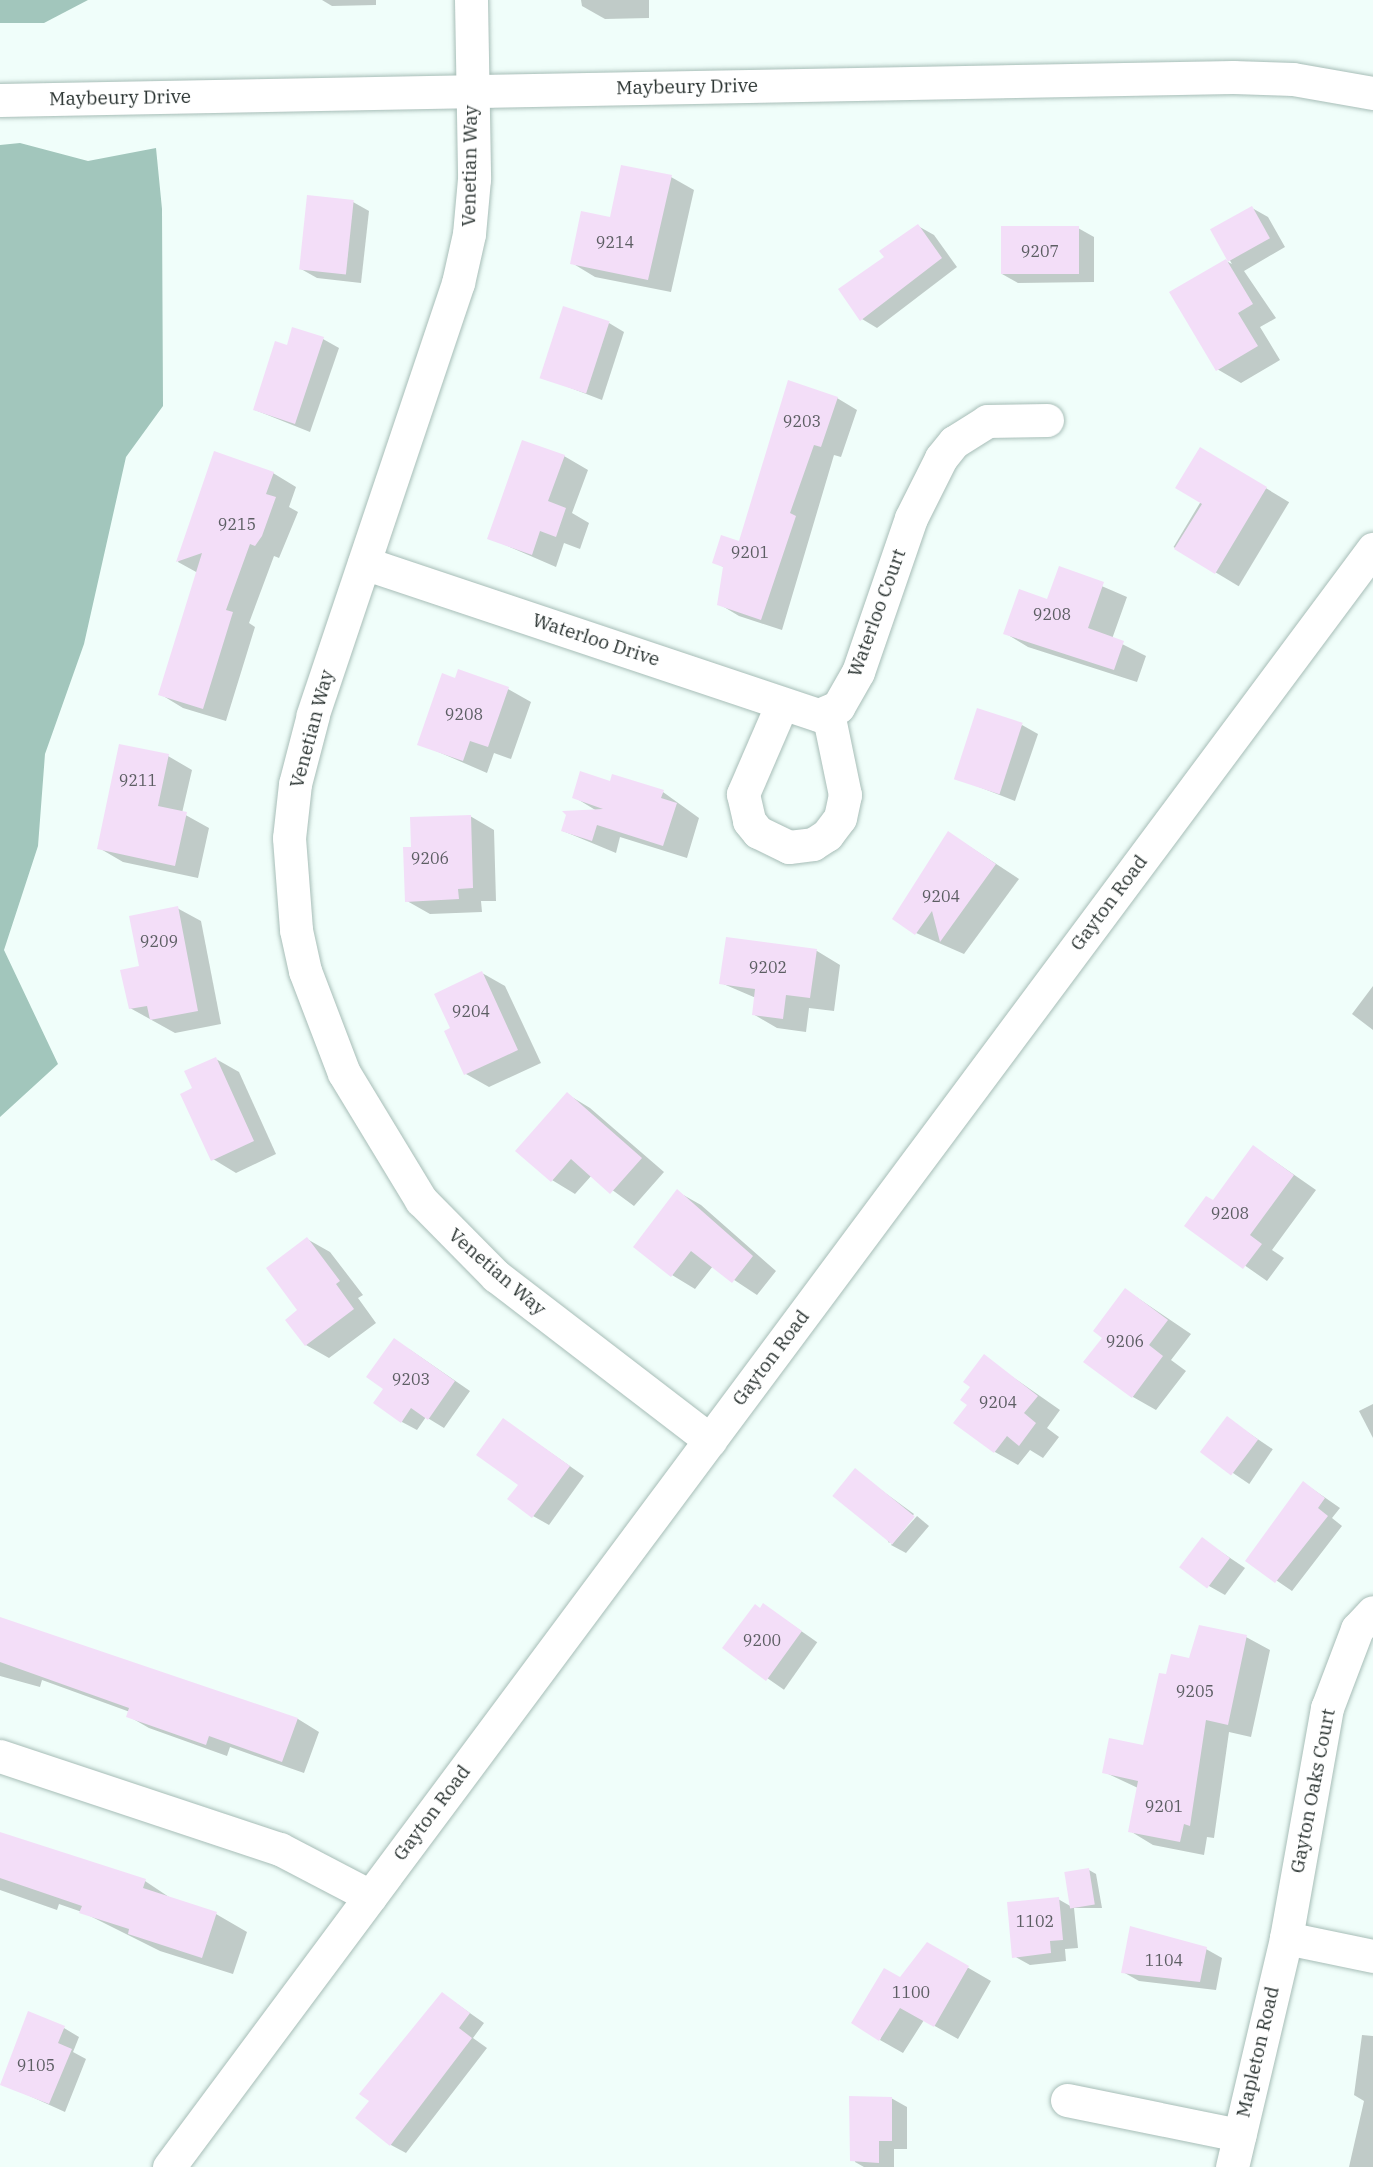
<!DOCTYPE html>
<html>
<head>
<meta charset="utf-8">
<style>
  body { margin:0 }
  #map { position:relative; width:1373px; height:2167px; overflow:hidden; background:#f0fefa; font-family:"IBM Plex Serif",serif }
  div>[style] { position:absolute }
  .water>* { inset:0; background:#a2c6bc }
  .shadow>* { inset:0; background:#0003; transform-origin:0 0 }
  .building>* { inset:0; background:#f3def8; transform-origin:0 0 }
  .roads { filter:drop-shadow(0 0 2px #a7bdb7) drop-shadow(0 0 2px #a7bdb7) }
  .minor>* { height:33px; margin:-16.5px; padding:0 16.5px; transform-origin:16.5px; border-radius:16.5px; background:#fff }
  span { translate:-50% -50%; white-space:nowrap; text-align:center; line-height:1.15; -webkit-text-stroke:5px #fff; paint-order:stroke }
  .number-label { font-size:16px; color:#5c5e63 }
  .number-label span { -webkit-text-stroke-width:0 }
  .street-label { font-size:19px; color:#2a3331 }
</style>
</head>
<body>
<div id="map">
  <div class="water">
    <div style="clip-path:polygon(0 0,88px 0,44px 23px,0 23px)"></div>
    <div style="clip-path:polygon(20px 143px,88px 161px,156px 148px,162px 209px,163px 406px,126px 457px,84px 644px,45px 754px,38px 846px,4px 950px,58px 1064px,0 1117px,0 145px)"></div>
  </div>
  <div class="shadow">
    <div style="clip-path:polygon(322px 0,376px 0,376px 5px,332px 6px)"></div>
    <div style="clip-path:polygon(581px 0,649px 0,649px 18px,605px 19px,582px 6px)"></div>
    <div style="clip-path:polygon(671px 177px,694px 190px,671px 292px,595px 277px,572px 263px,612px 219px)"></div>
    <div style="clip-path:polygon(353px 202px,369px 211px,361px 283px,317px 278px,301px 269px)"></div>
    <div style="clip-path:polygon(1252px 208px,1268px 217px,1285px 247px,1244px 271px,1276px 318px,1260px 327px,1280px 360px,1241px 383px,1217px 369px,1226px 261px,1232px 264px,1212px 230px)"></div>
    <div style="clip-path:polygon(918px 226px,934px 235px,957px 267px,877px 328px,862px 319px,886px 258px)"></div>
    <div style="clip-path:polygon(1078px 228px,1094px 237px,1094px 282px,1018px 283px,1002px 274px)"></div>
    <div style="clip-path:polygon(609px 323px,624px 332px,602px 400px,542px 377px)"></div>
    <div style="clip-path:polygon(323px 339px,339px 348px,310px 432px,255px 410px)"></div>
    <div style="clip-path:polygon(837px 398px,857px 410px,841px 457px,834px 455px,782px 630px,739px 616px,719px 604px,725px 568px,714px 562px,740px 543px)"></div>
    <div style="clip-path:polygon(215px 453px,273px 473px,296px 487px,289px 507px,298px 512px,279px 558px,274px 556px,249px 623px,255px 627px,226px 721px,183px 708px,160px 694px,198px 573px,178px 562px)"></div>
    <div style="clip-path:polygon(564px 456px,588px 470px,572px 513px,589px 523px,580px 549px,564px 543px,556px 567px,489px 538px)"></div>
    <div style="left:1224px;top:463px;width:76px;height:98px;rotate:31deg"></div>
    <div style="clip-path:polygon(1060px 568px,1127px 597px,1112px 639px,1146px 656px,1137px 682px,1028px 647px,1005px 633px,1048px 601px)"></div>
    <div style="clip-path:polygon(456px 680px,508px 689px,531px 702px,511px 759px,494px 753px,487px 773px,420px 744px)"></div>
    <div style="clip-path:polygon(1022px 725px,1038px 734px,1015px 801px,956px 778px)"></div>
    <div style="clip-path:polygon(168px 756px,192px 770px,182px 813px,209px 828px,198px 878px,123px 862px,99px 848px)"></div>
    <div style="clip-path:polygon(663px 792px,699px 818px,687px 858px,620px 837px,616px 853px,563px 831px,597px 811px,574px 797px)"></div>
    <div style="clip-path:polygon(470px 816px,494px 830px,496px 901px,481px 901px,482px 912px,430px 914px,407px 901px,413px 849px)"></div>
    <div style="clip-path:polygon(949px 833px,1019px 879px,964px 954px,916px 933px)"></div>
    <div style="clip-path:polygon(177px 908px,201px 921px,221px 1024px,175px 1033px,130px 1008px,141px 967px)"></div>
    <div style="clip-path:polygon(727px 939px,817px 951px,840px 965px,834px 1011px,809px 1008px,806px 1032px,777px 1028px,753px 1014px,756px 998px,721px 983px)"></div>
    <div style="clip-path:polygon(482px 973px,505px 986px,541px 1063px,489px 1087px,466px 1074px,452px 1029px)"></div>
    <div style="clip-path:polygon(1373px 986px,1373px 1030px,1352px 1014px)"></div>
    <div style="clip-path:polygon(216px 1059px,239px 1072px,276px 1154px,236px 1173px,213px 1159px,195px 1089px)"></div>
    <div style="clip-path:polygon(567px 1094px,590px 1108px,664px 1172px,634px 1206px,592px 1175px,575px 1194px,552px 1180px)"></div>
    <div style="clip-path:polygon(1254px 1147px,1316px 1190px,1272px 1250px,1284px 1258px,1267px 1281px,1187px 1225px,1213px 1202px)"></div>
    <div style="clip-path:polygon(678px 1192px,701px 1205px,776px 1271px,757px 1295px,713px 1266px,695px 1289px,672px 1275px)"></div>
    <div style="clip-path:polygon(307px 1239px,330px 1252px,363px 1295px,358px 1298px,376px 1323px,329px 1358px,306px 1345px,300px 1310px)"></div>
    <div style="clip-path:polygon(1126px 1290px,1191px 1334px,1171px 1360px,1186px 1371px,1156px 1410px,1133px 1397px,1104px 1337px)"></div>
    <div style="clip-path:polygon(409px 1349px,470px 1391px,444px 1428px,426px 1417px,417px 1430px,402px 1422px)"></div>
    <div style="clip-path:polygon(984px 1357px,1060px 1410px,1047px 1428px,1059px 1437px,1043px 1458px,1030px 1450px,1018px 1465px,995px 1452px,969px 1405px)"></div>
    <div style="clip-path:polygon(1373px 1404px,1373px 1438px,1359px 1411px)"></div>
    <div style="left:1228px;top:1419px;width:54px;height:42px;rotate:34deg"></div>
    <div style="clip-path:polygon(504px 1420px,584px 1476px,549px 1525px,533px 1516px)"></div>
    <div style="clip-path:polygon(855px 1471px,914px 1514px,889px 1543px)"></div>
    <div style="clip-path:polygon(1304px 1483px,1340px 1508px,1332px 1518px,1342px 1526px,1292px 1591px,1248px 1561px)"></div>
    <div style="clip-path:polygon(917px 1516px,929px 1526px,906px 1553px,891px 1545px)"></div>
    <div style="clip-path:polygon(1202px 1539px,1245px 1568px,1225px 1595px,1209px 1586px)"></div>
    <div style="left:764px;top:1605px;width:65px;height:58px;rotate:35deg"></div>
    <div style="clip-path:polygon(0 1619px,298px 1719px,319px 1732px,304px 1773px,230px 1747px,227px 1756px,149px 1728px,128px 1716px,130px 1712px,42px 1680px,40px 1687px,0 1676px)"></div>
    <div style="clip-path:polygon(1246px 1637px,1270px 1650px,1251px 1737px,1229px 1732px,1214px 1838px,1207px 1837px,1204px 1855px,1153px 1845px,1130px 1831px,1138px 1788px,1104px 1772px,1144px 1747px,1167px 1676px,1190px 1660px)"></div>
    <div style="clip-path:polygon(0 1834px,145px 1881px,175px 1901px,216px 1914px,247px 1932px,233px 1974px,160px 1951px,82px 1912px,59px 1904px,57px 1910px,0 1890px)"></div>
    <div style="clip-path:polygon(1089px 1870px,1096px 1874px,1102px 1908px,1074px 1908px,1078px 1948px,1065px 1949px,1066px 1961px,1030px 1965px,1014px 1956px,1058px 1899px,1072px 1907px)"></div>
    <div style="clip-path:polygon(927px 1944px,991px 1981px,958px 2039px,924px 2020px,903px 2053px,880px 2040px,900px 1979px)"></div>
    <div style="clip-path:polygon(1206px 1949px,1222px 1958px,1216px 1990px,1139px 1981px,1123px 1972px)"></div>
    <div style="clip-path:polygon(443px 1994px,484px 2023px,473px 2038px,487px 2048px,406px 2153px,391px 2145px,371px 2101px)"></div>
    <div style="clip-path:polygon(64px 2028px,79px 2037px,73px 2052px,86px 2059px,65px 2112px,1px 2083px)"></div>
    <div style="clip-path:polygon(1362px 2035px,1373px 2036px,1373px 2167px,1349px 2167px,1364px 2101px,1354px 2095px)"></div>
    <div style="clip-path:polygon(851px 2098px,891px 2098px,907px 2107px,907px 2149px,894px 2149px,894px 2167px,864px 2167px,855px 2162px)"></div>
  </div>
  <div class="building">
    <div style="clip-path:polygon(621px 165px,672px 175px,648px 280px,570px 264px,581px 211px,610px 217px)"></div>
    <div style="left:307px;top:195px;width:47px;height:75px;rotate:6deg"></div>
    <div style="left:1252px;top:206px;width:37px;height:48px;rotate:61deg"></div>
    <div style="clip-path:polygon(918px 224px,942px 258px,860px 321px,838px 289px,884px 257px,879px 251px)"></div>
    <div style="left:1079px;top:226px;width:48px;height:78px;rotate:90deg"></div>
    <div style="clip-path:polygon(1226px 259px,1253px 304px,1238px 313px,1258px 346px,1216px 371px,1169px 292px)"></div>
    <div style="left:563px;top:306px;width:49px;height:76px;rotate:18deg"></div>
    <div style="clip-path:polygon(292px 327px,324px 337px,295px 424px,253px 410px,275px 341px,287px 345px)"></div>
    <div style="clip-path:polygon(788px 380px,838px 397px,821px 447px,814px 445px,790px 513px,796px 516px,761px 620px,717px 605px,723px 567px,712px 563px,721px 535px,739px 541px)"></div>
    <div style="clip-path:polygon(522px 440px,565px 455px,548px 501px,566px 508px,556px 537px,540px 531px,532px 555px,487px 539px)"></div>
    <div style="clip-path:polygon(1200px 447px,1267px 487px,1215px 574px,1174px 549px,1202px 504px,1175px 488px)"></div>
    <div style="clip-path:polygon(214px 451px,274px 472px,266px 494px,276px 497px,262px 536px,255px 546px,250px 544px,226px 610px,233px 612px,203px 709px,158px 695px,202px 553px,176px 562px)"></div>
    <div style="clip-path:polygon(1059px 566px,1104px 582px,1088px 628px,1124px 641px,1114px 670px,1003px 634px,1019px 589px,1047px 599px)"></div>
    <div style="clip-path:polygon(458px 669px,509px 687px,488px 747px,470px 741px,463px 761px,417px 745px,442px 673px,455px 678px)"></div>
    <div style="left:977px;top:708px;width:48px;height:75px;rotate:18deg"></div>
    <div style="clip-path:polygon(119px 744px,169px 754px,158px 806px,187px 812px,175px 866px,97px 849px)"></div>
    <div style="clip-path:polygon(580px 771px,610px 781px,612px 774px,664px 790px,661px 798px,677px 803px,663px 846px,597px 825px,592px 841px,561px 831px,566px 815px,562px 811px,603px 809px,572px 798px)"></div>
    <div style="clip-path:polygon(471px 815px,473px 888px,458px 889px,459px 899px,405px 902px,403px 847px,411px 847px,410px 817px)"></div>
    <div style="clip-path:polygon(948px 831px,996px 864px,940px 942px,932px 911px,915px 935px,892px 919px)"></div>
    <div style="clip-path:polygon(178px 906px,198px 1011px,150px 1020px,147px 1006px,129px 1009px,120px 970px,139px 966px,129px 916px)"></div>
    <div style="clip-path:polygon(726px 937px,817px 949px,810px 998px,786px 995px,783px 1019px,752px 1015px,755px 989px,719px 984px)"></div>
    <div style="clip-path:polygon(482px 971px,518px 1050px,464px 1075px,444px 1031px,450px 1028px,434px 994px)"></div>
    <div style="clip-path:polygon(216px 1057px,254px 1141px,211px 1161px,180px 1094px,192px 1088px,184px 1071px)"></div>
    <div style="clip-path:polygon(567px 1092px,642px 1158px,610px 1194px,571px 1159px,551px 1182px,515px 1151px)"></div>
    <div style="clip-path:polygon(1253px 1145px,1294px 1175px,1250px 1235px,1262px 1244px,1243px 1269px,1184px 1226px,1206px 1196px,1213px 1200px)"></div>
    <div style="clip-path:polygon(677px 1189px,753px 1256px,732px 1283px,691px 1251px,671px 1277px,633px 1247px)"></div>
    <div style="clip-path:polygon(307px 1237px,340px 1281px,336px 1284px,354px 1309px,305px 1346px,285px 1320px,297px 1310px,266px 1268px)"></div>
    <div style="clip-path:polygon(1125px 1288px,1168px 1320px,1149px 1345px,1163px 1356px,1132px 1398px,1083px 1362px,1102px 1338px,1093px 1331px)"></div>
    <div style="clip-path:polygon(394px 1338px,455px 1381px,428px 1420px,411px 1408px,401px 1423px,373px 1403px,383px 1389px,366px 1377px)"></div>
    <div style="clip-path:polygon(984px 1354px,1038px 1396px,1024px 1413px,1036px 1423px,1019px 1446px,1007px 1436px,994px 1453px,953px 1423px,967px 1405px,960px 1400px,970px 1387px,963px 1382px)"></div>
    <div style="left:1227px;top:1416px;width:39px;height:45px;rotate:37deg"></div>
    <div style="clip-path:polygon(503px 1418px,570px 1466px,532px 1518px,507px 1499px,518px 1485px,476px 1455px)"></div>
    <div style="left:855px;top:1468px;width:77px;height:36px;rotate:39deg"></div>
    <div style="clip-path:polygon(1303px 1481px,1325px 1498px,1318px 1508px,1328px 1516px,1275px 1583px,1245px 1561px)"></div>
    <div style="left:1202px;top:1537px;width:35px;height:38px;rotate:37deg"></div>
    <div style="clip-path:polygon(763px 1603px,802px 1631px,766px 1681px,722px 1648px,755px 1604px,760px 1608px)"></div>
    <div style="clip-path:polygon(0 1617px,298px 1718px,282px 1762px,209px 1736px,206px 1745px,126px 1717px,129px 1708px,0 1662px)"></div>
    <div style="clip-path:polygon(1199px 1625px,1247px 1635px,1228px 1725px,1206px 1720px,1190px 1826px,1184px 1824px,1180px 1842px,1128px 1832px,1138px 1781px,1102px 1773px,1109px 1738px,1143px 1745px,1159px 1673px,1166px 1674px,1171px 1654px,1189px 1658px)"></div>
    <div style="clip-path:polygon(0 1832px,146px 1879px,143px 1888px,217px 1912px,202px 1958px,128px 1934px,129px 1929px,79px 1913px,82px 1906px,0 1878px)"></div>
    <div style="left:1089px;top:1868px;width:37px;height:25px;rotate:81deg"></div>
    <div style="clip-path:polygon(1059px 1897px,1063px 1940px,1050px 1941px,1051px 1953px,1012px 1958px,1007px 1902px)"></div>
    <div style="clip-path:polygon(1130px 1926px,1207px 1947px,1200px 1982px,1121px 1973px)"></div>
    <div style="clip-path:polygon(927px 1942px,969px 1966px,934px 2027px,900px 2008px,879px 2041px,851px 2023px,884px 1968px,900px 1977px)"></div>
    <div style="clip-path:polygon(442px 1992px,470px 2013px,459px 2028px,472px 2038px,390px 2146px,355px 2118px,369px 2101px,359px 2094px)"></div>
    <div style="clip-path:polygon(28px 2011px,65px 2026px,58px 2043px,72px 2049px,49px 2104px,0 2085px)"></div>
    <div style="clip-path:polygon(849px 2096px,892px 2097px,892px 2141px,879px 2141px,879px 2163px,850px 2161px)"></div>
  </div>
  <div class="roads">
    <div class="minor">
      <div style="left:471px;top:0;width:179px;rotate:89deg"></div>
      <div style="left:474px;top:179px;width:55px;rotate:95.2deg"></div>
      <div style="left:469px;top:234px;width:50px;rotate:102.7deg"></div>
      <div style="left:458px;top:283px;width:456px;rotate:108.6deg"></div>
      <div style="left:313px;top:715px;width:71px;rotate:104.6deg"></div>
      <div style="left:295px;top:784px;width:54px;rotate:96.3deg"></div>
      <div style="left:289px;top:838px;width:92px;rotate:85.6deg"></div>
      <div style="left:296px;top:930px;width:42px;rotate:77.6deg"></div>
      <div style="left:305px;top:971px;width:109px;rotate:69.1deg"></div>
      <div style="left:344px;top:1073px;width:149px;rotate:58.8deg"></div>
      <div style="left:421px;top:1200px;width:107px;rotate:45.4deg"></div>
      <div style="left:496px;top:1276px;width:270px;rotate:37.5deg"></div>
      <div style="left:0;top:100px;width:1233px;rotate:-1.07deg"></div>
      <div style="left:1233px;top:77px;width:60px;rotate:1.9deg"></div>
      <div style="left:1293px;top:79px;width:81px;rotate:9.9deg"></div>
      <div style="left:364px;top:563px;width:480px;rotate:18.5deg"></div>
      <div style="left:819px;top:715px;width:21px;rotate:-23deg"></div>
      <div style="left:838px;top:707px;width:40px;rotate:-60.3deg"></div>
      <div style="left:858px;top:672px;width:163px;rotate:-71deg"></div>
      <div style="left:911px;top:518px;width:67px;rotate:-63.4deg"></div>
      <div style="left:941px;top:458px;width:21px;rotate:-51deg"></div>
      <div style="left:954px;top:442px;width:39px;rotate:-32deg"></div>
      <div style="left:987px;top:421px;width:60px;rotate:-1deg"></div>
      <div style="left:781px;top:706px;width:96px;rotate:113.4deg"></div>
      <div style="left:743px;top:794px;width:28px;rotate:77deg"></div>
      <div style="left:749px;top:821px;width:14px;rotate:51deg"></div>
      <div style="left:758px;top:832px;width:34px;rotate:26deg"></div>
      <div style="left:789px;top:847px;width:24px;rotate:-7deg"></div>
      <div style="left:813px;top:844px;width:17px;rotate:-33deg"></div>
      <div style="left:827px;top:835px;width:21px;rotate:-53deg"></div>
      <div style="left:840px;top:818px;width:24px;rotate:-78deg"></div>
      <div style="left:845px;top:795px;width:84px;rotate:-101.7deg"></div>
      <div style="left:0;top:1756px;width:295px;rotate:18.4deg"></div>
      <div style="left:280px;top:1849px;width:102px;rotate:27.6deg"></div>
      <div style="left:1286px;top:1938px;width:89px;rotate:11.7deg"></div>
      <div style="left:1067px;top:2100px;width:176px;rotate:11.5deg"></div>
      <div style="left:169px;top:2167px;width:2017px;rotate:-53.35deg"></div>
      <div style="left:1232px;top:2167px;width:235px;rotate:-76.7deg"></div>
      <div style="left:1286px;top:1938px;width:234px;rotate:-79.9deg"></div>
      <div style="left:1327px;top:1708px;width:85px;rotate:-69.2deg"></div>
      <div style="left:1357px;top:1629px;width:23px;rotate:-47deg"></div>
    </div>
  </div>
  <div class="number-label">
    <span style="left:615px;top:242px">9214</span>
    <span style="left:1040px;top:251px">9207</span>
    <span style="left:802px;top:421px">9203</span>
    <span style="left:237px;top:524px">9215</span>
    <span style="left:750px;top:552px">9201</span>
    <span style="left:1052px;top:614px">9208</span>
    <span style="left:464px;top:714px">9208</span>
    <span style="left:138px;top:780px">9211</span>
    <span style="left:430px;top:858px">9206</span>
    <span style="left:941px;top:896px">9204</span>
    <span style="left:159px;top:941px">9209</span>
    <span style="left:768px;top:967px">9202</span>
    <span style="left:471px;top:1011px">9204</span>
    <span style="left:1230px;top:1213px">9208</span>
    <span style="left:1125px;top:1341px">9206</span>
    <span style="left:411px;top:1379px">9203</span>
    <span style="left:998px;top:1402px">9204</span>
    <span style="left:762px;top:1640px">9200</span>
    <span style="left:1195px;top:1691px">9205</span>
    <span style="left:1164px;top:1806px">9201</span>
    <span style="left:1035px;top:1921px">1102</span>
    <span style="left:1164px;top:1960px">1104</span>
    <span style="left:911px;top:1992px">1100</span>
    <span style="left:36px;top:2065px">9105</span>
  </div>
  <div class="street-label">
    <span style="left:687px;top:87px;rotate:-1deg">Maybeury Drive</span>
    <span style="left:120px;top:98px;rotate:-1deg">Maybeury Drive</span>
    <span style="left:470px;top:166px;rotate:-89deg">Venetian Way</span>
    <span style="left:877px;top:613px;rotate:-70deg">Waterloo Court</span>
    <span style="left:596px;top:640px;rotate:18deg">Waterloo Drive</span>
    <span style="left:312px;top:729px;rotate:-75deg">Venetian Way</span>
    <span style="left:1109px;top:903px;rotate:-53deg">Gayton Road</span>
    <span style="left:497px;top:1272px;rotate:41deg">Venetian Way</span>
    <span style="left:771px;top:1358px;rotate:-53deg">Gayton Road</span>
    <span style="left:1313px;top:1791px;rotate:-79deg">Gayton Oaks Court</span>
    <span style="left:432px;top:1813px;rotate:-53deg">Gayton Road</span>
    <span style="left:1258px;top:2052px;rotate:-77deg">Mapleton Road</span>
  </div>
</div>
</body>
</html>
